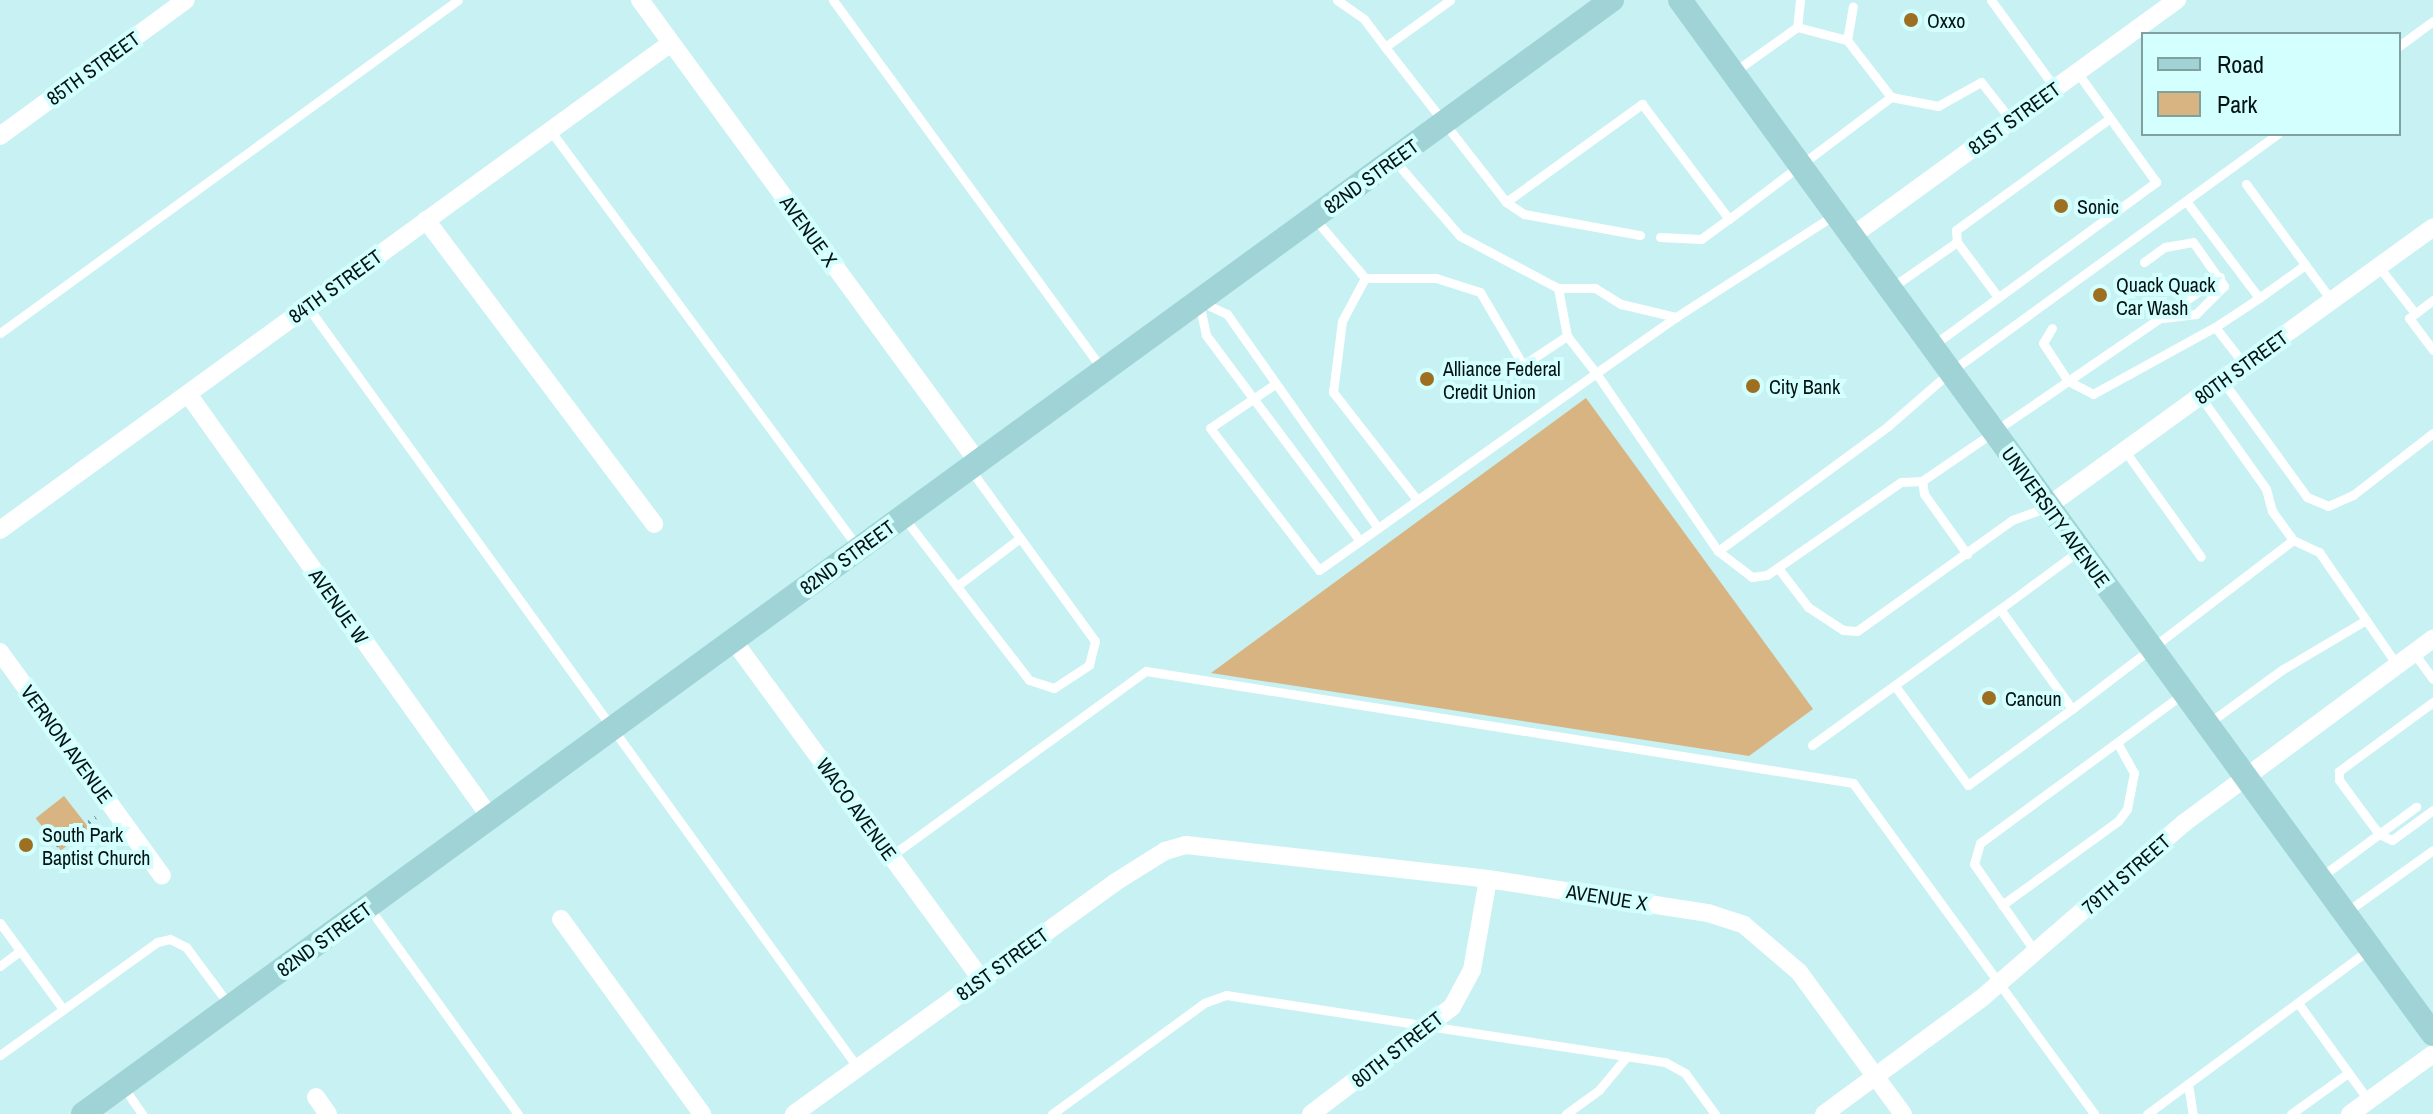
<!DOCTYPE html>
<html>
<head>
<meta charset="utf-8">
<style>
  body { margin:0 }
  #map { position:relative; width:2433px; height:1114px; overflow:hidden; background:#c7f1f2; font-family:"Archivo Narrow",sans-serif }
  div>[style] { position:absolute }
  .green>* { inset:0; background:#d8b483; transform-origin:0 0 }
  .path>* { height:4px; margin-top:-2px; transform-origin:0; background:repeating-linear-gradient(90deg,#799898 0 2px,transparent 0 8px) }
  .lane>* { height:9px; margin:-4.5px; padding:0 4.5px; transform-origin:4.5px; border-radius:4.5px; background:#fff }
  .street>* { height:18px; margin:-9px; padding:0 9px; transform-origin:9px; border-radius:9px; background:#fff }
  .secondary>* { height:24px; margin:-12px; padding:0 12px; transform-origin:12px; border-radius:12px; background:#9fd3d5 }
  .dots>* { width:22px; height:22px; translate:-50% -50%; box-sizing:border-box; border:4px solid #d4ffff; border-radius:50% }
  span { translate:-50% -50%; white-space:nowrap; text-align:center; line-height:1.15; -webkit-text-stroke:8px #d4ffff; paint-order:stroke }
  .poi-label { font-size:20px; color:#041313 }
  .left { translate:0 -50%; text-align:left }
  .street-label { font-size:20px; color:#041313 }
  .legend { position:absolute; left:2141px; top:32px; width:260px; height:104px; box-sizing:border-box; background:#d4ffff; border:2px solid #81a1a1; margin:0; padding:10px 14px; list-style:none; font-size:24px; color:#041313 }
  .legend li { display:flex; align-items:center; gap:16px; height:40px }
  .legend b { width:40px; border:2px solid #81a1a1 }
</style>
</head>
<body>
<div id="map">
  <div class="green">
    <div style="clip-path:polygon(1586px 398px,1813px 709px,1749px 756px,1211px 673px)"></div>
    <div style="left:64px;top:796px;width:41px;height:36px;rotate:52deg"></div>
  </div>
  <div class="path">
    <div style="left:56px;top:846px;width:49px;rotate:-35.9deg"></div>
  </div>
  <div class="lane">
    <div style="left:833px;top:0;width:455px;rotate:53.9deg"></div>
    <div style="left:1337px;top:0;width:33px;rotate:35deg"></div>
    <div style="left:1364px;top:19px;width:35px;rotate:53deg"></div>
    <div style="left:1450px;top:0;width:80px;rotate:144.1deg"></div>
    <div style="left:1385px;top:47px;width:197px;rotate:52deg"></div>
    <div style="left:1506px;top:202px;width:168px;rotate:-35.8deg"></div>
    <div style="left:1642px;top:104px;width:144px;rotate:52.9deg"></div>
    <div style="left:1729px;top:219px;width:203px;rotate:-37deg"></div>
    <div style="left:1800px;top:0;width:27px;rotate:96deg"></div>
    <div style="left:1797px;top:27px;width:52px;rotate:14.6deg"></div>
    <div style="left:1847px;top:40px;width:72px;rotate:52.3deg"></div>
    <div style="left:1891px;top:97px;width:48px;rotate:10.8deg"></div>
    <div style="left:1938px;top:106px;width:49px;rotate:-29.2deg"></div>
    <div style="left:1981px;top:82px;width:48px;rotate:51.7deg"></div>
    <div style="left:1991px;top:0;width:109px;rotate:54deg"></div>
    <div style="left:1847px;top:40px;width:34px;rotate:-80deg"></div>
    <div style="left:2399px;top:46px;width:42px;rotate:-36.3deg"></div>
    <div style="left:1734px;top:72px;width:77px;rotate:-35.5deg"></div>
    <div style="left:550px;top:130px;width:521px;rotate:53.59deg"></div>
    <div style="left:1395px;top:161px;width:99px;rotate:49.1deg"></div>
    <div style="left:1460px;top:236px;width:111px;rotate:28deg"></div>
    <div style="left:1558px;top:288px;width:37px"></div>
    <div style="left:1595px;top:288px;width:31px;rotate:32deg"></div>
    <div style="left:1621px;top:304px;width:57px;rotate:13.3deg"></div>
    <div style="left:1676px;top:317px;width:190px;rotate:-32.8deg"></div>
    <div style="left:2246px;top:184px;width:145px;rotate:53.7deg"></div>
    <div style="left:2186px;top:201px;width:121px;rotate:53deg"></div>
    <div style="left:2259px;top:298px;width:53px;rotate:146.6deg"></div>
    <div style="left:1506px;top:202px;width:22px;rotate:34deg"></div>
    <div style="left:1524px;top:214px;width:118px;rotate:10.3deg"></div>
    <div style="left:1315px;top:219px;width:77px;rotate:49.7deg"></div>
    <div style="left:1365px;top:278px;width:71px"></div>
    <div style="left:1436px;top:278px;width:46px;rotate:17.7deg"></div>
    <div style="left:1480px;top:292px;width:85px;rotate:59.5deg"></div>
    <div style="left:1523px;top:365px;width:53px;rotate:-33.4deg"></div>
    <div style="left:1567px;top:336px;width:49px;rotate:-100.6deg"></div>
    <div style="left:1660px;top:237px;width:41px;rotate:2.8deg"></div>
    <div style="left:1701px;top:239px;width:34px;rotate:-36deg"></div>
    <div style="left:2144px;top:262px;width:26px;rotate:-36deg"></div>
    <div style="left:2165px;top:247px;width:28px;rotate:-10deg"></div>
    <div style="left:2193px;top:242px;width:54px;rotate:54.8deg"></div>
    <div style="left:2224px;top:286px;width:40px;rotate:135deg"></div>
    <div style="left:2196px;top:314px;width:33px;rotate:173deg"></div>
    <div style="left:2379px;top:267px;width:58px;rotate:52deg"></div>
    <div style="left:1365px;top:278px;width:49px;rotate:118.1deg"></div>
    <div style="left:1342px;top:321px;width:72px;rotate:97.2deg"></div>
    <div style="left:1333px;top:392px;width:137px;rotate:52.1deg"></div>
    <div style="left:1891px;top:288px;width:80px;rotate:-34.9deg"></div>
    <div style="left:1998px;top:297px;width:69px;rotate:-126.7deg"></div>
    <div style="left:1957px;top:242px;width:12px;rotate:-95deg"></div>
    <div style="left:1956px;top:230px;width:190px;rotate:-36deg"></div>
    <div style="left:2259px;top:298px;width:57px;rotate:-35.7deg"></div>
    <div style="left:2433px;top:300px;width:30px;rotate:143deg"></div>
    <div style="left:2409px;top:318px;width:40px;rotate:53deg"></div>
    <div style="left:307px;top:306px;width:940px;rotate:54.13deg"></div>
    <div style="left:1676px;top:317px;width:98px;rotate:145deg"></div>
    <div style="left:1596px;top:373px;width:216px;rotate:55.6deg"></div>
    <div style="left:1718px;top:551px;width:211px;rotate:-36.3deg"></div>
    <div style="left:1888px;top:426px;width:82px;rotate:-41.1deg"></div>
    <div style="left:1950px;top:372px;width:405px;rotate:-36deg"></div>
    <div style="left:2052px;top:328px;width:17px;rotate:121deg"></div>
    <div style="left:2043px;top:343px;width:45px;rotate:56.7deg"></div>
    <div style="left:2068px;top:381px;width:28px;rotate:27deg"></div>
    <div style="left:2093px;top:394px;width:139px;rotate:-28.8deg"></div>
    <div style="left:2215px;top:327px;width:47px;rotate:51.9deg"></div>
    <div style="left:0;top:333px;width:566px;rotate:-36.02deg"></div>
    <div style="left:1932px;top:346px;width:278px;rotate:-36.2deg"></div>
    <div style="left:2156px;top:182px;width:135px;rotate:-125.7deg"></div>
    <div style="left:2222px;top:380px;width:145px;rotate:54deg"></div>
    <div style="left:2307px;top:497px;width:23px;rotate:23deg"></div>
    <div style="left:2328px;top:506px;width:27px;rotate:-24deg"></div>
    <div style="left:2353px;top:495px;width:101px;rotate:-37.8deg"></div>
    <div style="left:1275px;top:384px;width:78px;rotate:145.9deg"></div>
    <div style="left:1210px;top:428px;width:179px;rotate:52.5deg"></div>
    <div style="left:1319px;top:570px;width:340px;rotate:-35.4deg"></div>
    <div style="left:1596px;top:373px;width:47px;rotate:-128.1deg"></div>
    <div style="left:2200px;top:396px;width:114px;rotate:54.6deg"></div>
    <div style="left:2266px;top:489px;width:23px;rotate:75deg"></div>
    <div style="left:2272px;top:511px;width:36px;rotate:54deg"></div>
    <div style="left:2125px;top:451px;width:130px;rotate:54.4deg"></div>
    <div style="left:1922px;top:481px;width:13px;rotate:81deg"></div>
    <div style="left:1924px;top:494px;width:74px;rotate:54.4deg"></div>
    <div style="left:905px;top:519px;width:203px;rotate:52.4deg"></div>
    <div style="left:1029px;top:680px;width:26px;rotate:18deg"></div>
    <div style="left:1054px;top:688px;width:42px;rotate:-33.3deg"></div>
    <div style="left:1089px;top:665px;width:25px;rotate:-76deg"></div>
    <div style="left:1095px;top:641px;width:213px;rotate:-126deg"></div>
    <div style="left:1360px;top:541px;width:257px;rotate:-126.8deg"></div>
    <div style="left:1206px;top:335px;width:35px;rotate:-102deg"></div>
    <div style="left:1199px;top:301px;width:31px;rotate:25deg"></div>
    <div style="left:1227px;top:314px;width:262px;rotate:54.8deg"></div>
    <div style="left:2080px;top:550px;width:99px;rotate:143.6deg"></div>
    <div style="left:2000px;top:609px;width:123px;rotate:54.2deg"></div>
    <div style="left:2072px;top:709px;width:278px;rotate:-37.4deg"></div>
    <div style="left:2293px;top:540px;width:29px;rotate:25deg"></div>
    <div style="left:2319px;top:552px;width:83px;rotate:55.3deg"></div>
    <div style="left:2366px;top:620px;width:96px;rotate:149.4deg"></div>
    <div style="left:2283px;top:669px;width:90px;rotate:144deg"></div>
    <div style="left:1718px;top:551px;width:43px;rotate:37.4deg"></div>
    <div style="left:1752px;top:577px;width:15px;rotate:-8deg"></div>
    <div style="left:1767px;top:575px;width:163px;rotate:-34.8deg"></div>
    <div style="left:1901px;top:482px;width:21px;rotate:-3deg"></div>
    <div style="left:1922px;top:481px;width:361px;rotate:-34.4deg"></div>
    <div style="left:1778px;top:568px;width:49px;rotate:52.4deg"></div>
    <div style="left:1808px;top:607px;width:42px;rotate:33.3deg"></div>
    <div style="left:1843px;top:630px;width:14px;rotate:4deg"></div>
    <div style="left:1857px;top:631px;width:191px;rotate:-35.6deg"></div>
    <div style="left:2012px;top:520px;width:35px;rotate:-20deg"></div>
    <div style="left:957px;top:586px;width:79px;rotate:-37.3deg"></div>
    <div style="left:2366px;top:620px;width:55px;rotate:55.4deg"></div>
    <div style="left:2414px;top:653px;width:32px;rotate:54deg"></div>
    <div style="left:1895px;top:686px;width:123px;rotate:53.6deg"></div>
    <div style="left:1968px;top:785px;width:129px;rotate:-36.2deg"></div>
    <div style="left:2433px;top:702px;width:117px;rotate:143.7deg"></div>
    <div style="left:2339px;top:771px;width:9px;rotate:90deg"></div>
    <div style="left:2339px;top:780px;width:67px;rotate:53.5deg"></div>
    <div style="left:2379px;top:834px;width:14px;rotate:25deg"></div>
    <div style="left:2392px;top:840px;width:51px;rotate:-36.2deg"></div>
    <div style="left:1812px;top:745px;width:232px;rotate:-35.9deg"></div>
    <div style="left:891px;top:856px;width:315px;rotate:-36deg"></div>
    <div style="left:1146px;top:671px;width:716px;rotate:9deg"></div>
    <div style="left:1853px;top:783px;width:409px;rotate:53.9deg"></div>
    <div style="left:2322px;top:876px;width:117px;rotate:-36.3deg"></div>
    <div style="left:2002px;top:905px;width:143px;rotate:-35.9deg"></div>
    <div style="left:2118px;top:821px;width:15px;rotate:-53deg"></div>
    <div style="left:2127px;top:809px;width:37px;rotate:-79deg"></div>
    <div style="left:2134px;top:773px;width:35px;rotate:-119deg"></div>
    <div style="left:370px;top:909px;width:253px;rotate:54.2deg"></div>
    <div style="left:2345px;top:913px;width:108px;rotate:-35.6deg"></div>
    <div style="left:0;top:923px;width:107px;rotate:53.8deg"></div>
    <div style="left:2036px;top:953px;width:108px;rotate:-124.9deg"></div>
    <div style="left:1974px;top:864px;width:22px;rotate:-74deg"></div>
    <div style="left:1980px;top:843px;width:253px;rotate:-36.3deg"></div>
    <div style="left:0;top:966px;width:25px;rotate:-37deg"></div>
    <div style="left:2298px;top:1003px;width:121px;rotate:54.1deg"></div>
    <div style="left:0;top:1055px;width:193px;rotate:-35.7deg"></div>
    <div style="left:157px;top:942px;width:13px;rotate:-13deg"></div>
    <div style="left:170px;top:939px;width:18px;rotate:27deg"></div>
    <div style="left:186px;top:947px;width:74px;rotate:53.3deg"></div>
    <div style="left:2188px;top:1084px;width:30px;rotate:81deg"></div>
    <div style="left:124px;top:1088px;width:32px;rotate:55deg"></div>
    <div style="left:1052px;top:1114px;width:188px;rotate:-36.1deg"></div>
    <div style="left:1204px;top:1003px;width:23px;rotate:-20deg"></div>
    <div style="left:1226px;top:995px;width:444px;rotate:8.7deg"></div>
    <div style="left:1665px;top:1062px;width:23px;rotate:29deg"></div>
    <div style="left:1685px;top:1073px;width:51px;rotate:53.8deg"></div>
    <div style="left:1566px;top:1114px;width:41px;rotate:-36deg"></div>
    <div style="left:1599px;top:1090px;width:44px;rotate:-50.5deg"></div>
    <div style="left:2147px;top:1114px;width:277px;rotate:-36.5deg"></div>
    <div style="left:2291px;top:1114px;width:70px;rotate:-35.7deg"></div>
  </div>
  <div class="street">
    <div style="left:640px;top:0;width:572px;rotate:53.81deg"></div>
    <div style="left:0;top:136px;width:230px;rotate:-36.2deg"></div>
    <div style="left:426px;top:220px;width:380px;rotate:53.1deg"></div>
    <div style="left:1852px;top:236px;width:402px;rotate:-36deg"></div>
    <div style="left:188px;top:394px;width:520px;rotate:54.48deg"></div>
    <div style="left:2048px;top:506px;width:475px;rotate:-35.9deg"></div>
    <div style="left:0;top:530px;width:829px;rotate:-35.97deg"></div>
    <div style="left:733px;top:640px;width:420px;rotate:53.8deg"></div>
    <div style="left:0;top:652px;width:276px;rotate:54.1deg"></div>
    <div style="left:561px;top:919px;width:241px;rotate:54.1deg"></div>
    <div style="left:316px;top:1097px;width:21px;rotate:55deg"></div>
    <div style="left:794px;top:1114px;width:395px;rotate:-35.8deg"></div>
    <div style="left:1114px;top:883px;width:60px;rotate:-32.1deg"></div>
    <div style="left:1165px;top:851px;width:22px;rotate:-16deg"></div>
    <div style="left:1186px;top:845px;width:304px;rotate:6.4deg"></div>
    <div style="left:1488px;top:879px;width:223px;rotate:8.8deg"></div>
    <div style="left:1708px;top:913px;width:38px;rotate:18deg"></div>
    <div style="left:1744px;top:925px;width:72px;rotate:40.5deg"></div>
    <div style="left:1799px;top:972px;width:176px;rotate:53.8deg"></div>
    <div style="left:1311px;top:1114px;width:177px;rotate:-37.2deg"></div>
    <div style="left:1452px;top:1007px;width:42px;rotate:-61.6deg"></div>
    <div style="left:1472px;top:970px;width:92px;rotate:-80deg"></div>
    <div style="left:1824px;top:1114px;width:197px;rotate:-36.3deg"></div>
    <div style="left:1983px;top:997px;width:266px;rotate:-40.9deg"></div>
    <div style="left:2184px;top:823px;width:310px;rotate:-36.5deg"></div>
    <div style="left:2350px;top:1114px;width:102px;rotate:-35.9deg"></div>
  </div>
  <div class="secondary">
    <div style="left:1680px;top:0;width:1279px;rotate:53.94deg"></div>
    <div style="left:83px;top:1114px;width:1892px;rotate:-36.08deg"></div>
  </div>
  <div class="dots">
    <div style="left:1911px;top:20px;background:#9e6e21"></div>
    <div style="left:2061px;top:206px;background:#9e6e21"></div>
    <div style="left:2100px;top:295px;background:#9e6e21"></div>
    <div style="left:1427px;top:379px;background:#9e6e21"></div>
    <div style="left:1753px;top:386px;background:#9e6e21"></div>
    <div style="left:1989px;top:698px;background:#9e6e21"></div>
    <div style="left:26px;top:845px;background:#9e6e21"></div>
  </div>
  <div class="poi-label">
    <span class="left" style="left:1927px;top:20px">Oxxo</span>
    <span class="left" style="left:2077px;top:206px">Sonic</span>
    <span class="left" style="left:2116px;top:296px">Quack Quack<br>Car Wash</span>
    <span class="left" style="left:1443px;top:380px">Alliance Federal<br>Credit Union</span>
    <span class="left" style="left:1769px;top:386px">City Bank</span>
    <span class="left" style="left:2005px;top:698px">Cancun</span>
    <span class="left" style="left:42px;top:846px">South Park<br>Baptist Church</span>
  </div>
  <div class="street-label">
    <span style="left:93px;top:68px;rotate:-36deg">85TH STREET</span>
    <span style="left:2014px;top:118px;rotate:-36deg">81ST STREET</span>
    <span style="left:1371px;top:176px;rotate:-36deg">82ND STREET</span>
    <span style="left:809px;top:231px;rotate:54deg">AVENUE X</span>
    <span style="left:335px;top:286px;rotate:-36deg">84TH STREET</span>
    <span style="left:2241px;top:367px;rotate:-36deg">80TH STREET</span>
    <span style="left:2056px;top:517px;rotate:54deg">UNIVERSITY AVENUE</span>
    <span style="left:847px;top:557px;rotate:-36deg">82ND STREET</span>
    <span style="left:339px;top:606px;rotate:55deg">AVENUE W</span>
    <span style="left:67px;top:744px;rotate:54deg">VERNON AVENUE</span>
    <span style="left:857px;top:809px;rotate:54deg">WACO AVENUE</span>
    <span style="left:2126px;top:874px;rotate:-41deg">79TH STREET</span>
    <span style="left:1607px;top:897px;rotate:9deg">AVENUE X</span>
    <span style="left:324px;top:939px;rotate:-36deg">82ND STREET</span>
    <span style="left:1002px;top:964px;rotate:-36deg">81ST STREET</span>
    <span style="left:1397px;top:1049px;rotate:-38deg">80TH STREET</span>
  </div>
  <ul class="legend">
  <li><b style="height:10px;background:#9fd3d5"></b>Road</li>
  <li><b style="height:22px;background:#d8b483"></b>Park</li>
  </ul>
</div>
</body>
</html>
